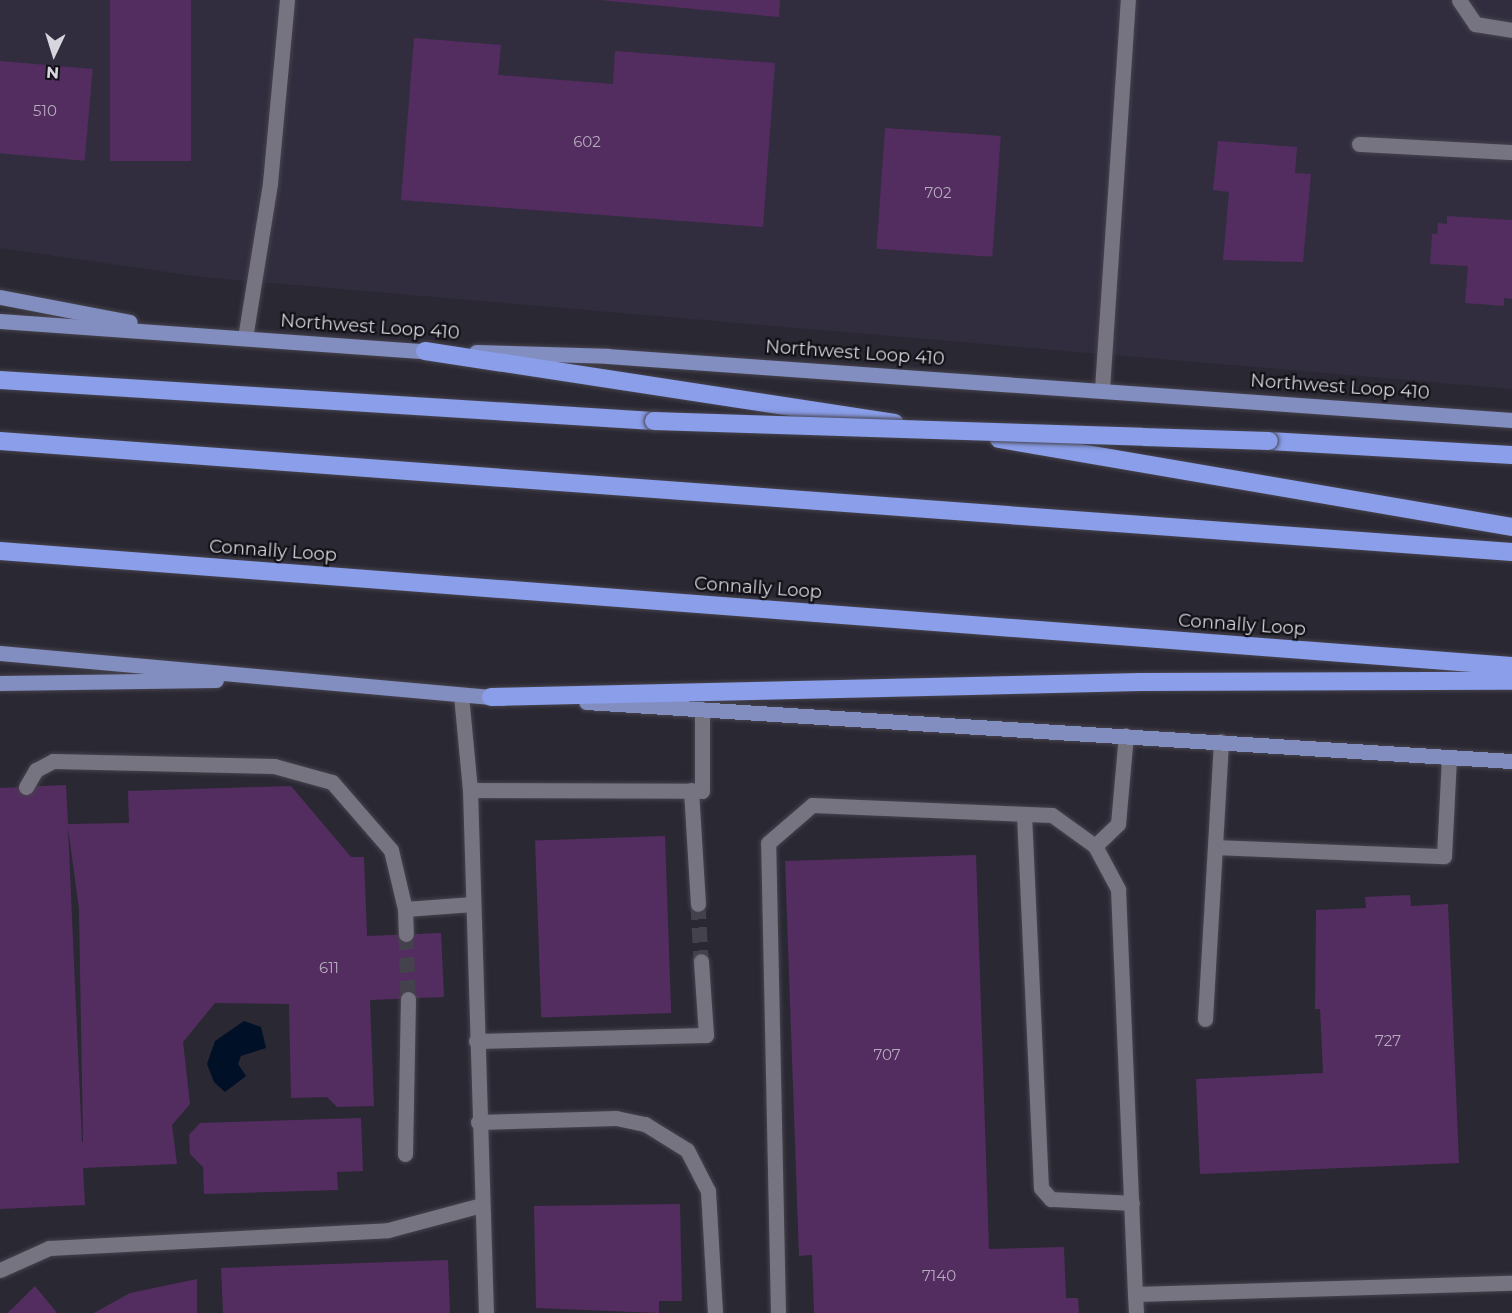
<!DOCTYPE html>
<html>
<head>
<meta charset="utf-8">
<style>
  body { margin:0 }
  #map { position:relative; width:1512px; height:1313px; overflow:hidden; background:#2a2833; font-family:Montserrat,sans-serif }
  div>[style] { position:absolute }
  .built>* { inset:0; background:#312d3f }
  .water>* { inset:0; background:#001027 }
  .building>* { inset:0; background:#542d60; transform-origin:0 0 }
  .minor-tunnel>* { height:15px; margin-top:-7.5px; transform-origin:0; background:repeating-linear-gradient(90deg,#44424c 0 15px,transparent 0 23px) }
  .roads { filter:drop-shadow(0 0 2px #46434d) drop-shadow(0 0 2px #46434d) }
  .minor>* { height:15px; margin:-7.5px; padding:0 7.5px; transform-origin:7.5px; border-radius:7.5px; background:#777482 }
  .major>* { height:15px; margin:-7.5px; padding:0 7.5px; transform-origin:7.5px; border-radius:7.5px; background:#828dc0 }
  .highway>* { height:18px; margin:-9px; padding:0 9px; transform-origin:9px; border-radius:9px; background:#8a9ee9 }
  .bridges { filter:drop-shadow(0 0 2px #46434d) drop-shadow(0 0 2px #46434d) }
  .highway-bridge>* { height:18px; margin:-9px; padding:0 9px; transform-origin:9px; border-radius:9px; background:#8a9ee9 }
  span { translate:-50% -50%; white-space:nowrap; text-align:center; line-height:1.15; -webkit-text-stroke:4.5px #121117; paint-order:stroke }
  .number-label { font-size:15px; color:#b6abbe }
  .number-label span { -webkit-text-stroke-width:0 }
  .street-label { font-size:18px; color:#d7d5dd }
  .north { position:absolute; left:24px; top:24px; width:60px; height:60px; -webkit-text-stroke:4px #121117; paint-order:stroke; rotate:184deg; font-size:16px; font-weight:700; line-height:24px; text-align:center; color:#d7d5dd }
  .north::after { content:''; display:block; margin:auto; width:21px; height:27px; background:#d7d5dd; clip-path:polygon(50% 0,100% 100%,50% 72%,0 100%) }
</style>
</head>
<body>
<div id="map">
  <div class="built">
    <div style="clip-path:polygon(0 0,1512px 0,1512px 389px,200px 277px,0 248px)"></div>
  </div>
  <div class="water">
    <div style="clip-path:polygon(244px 1021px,261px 1027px,266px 1048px,241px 1056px,238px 1064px,246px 1076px,225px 1092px,214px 1082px,207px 1064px,215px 1041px)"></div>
  </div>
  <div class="building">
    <div style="left:110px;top:0;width:81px;height:161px"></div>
    <div style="clip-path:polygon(599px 0,780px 0,779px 17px)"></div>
    <div style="clip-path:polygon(414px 38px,501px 45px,498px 75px,613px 84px,615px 51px,775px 63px,763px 227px,401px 200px)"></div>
    <div style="left:0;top:61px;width:93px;height:92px;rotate:5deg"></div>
    <div style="left:885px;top:128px;width:116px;height:121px;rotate:4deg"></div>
    <div style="clip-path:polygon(1218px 141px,1297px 147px,1295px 173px,1311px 174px,1303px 262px,1223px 260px,1229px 192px,1213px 190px)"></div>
    <div style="clip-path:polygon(1447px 216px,1512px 220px,1512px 299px,1504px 298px,1504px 306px,1465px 303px,1468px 266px,1430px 264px,1432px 234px,1437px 234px,1438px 223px,1447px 224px)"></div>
    <div style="clip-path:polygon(evenodd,66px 785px,68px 824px,129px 823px,128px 791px,291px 786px,351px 857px,364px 857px,367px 936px,441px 933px,444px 997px,370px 1000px,374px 1106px,337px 1107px,327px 1097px,291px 1098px,289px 1004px,215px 1003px,183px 1042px,190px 1104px,172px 1125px,177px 1164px,83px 1168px,85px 1205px,0 1209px,0 788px,66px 785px,68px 828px,79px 909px,83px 1142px,82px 1142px,68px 828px)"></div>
    <div style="left:665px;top:836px;width:177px;height:130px;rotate:88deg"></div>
    <div style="clip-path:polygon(976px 855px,989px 1249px,1064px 1247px,1066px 1298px,1078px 1298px,1079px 1313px,814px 1313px,812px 1255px,799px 1256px,785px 861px)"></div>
    <div style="clip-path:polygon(1410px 895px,1411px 906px,1448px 904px,1459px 1163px,1200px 1174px,1196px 1079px,1323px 1073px,1320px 1009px,1315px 1009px,1316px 910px,1366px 908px,1365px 897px)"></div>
    <div style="clip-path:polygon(361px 1118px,363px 1171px,337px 1172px,338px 1190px,204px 1194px,203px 1167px,190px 1154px,189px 1135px,200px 1123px)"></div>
    <div style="clip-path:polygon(680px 1204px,682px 1301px,659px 1301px,659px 1313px,536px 1308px,534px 1206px)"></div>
    <div style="clip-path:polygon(448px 1260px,450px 1313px,223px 1313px,221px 1268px)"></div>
    <div style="clip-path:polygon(197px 1279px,197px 1313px,94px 1313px,130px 1293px)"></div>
    <div style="clip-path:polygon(35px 1286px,57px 1313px,7px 1313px,14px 1307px)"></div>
  </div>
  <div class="minor-tunnel">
    <div style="left:698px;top:904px;width:57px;rotate:87deg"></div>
    <div style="left:406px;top:934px;width:65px;rotate:88.2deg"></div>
  </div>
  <div class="roads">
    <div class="minor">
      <div style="left:1459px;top:0;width:29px;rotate:56deg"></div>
      <div style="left:1475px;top:24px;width:37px;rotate:9deg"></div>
      <div style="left:1359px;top:144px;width:153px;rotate:3deg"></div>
      <div style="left:245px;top:338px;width:157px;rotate:-80.8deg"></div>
      <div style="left:270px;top:183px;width:184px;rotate:-84.7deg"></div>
      <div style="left:1102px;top:389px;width:390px;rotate:-86.2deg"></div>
      <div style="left:461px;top:695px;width:95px;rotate:84.6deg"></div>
      <div style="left:470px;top:790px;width:523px;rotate:88.25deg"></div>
      <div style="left:26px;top:787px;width:20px;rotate:-60deg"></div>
      <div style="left:36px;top:770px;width:19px;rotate:-28deg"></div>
      <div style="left:53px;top:761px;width:221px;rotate:1.3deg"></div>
      <div style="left:274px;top:766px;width:60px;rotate:15.4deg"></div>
      <div style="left:332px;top:782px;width:90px;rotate:49.1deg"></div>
      <div style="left:391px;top:850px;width:61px;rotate:76.7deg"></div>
      <div style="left:405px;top:909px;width:68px;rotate:-4.2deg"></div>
      <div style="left:470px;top:790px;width:232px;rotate:0.2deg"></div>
      <div style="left:702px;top:791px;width:82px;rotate:-90deg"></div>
      <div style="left:691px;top:790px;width:114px;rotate:86.5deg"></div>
      <div style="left:1024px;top:814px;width:374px;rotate:87.4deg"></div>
      <div style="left:1041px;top:1188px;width:15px;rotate:48deg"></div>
      <div style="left:1051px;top:1199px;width:81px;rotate:2.8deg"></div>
      <div style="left:1095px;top:846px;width:32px;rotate:-44deg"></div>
      <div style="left:1118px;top:824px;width:89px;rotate:-84.9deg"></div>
      <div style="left:1215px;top:847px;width:229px;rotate:2.3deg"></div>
      <div style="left:1444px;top:856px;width:99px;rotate:-87.1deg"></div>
      <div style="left:405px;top:909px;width:25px;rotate:88deg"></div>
      <div style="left:1205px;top:1019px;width:278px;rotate:-86.7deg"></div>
      <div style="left:476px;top:1041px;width:230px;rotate:-1.5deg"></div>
      <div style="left:706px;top:1035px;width:74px;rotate:-93.9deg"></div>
      <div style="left:478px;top:1122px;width:138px;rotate:-1.7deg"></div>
      <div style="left:616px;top:1118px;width:30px;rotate:12deg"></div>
      <div style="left:645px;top:1124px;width:49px;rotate:31.8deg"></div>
      <div style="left:687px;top:1150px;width:46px;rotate:62.9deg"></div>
      <div style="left:708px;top:1191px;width:122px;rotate:86.7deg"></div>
      <div style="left:405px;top:1154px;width:155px;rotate:-88.9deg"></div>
      <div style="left:0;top:1270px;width:54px;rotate:-24.2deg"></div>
      <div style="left:49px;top:1248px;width:339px;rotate:-3deg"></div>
      <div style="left:388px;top:1230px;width:96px;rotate:-15deg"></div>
      <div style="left:778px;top:1313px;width:470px;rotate:-91.2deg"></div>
      <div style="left:768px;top:843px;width:58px;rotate:-40.8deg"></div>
      <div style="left:812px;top:805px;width:240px;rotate:2.4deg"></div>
      <div style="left:1052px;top:815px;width:53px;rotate:35.8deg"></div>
      <div style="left:1095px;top:846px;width:49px;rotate:61.9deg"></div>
      <div style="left:1118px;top:889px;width:405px;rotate:87.6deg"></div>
      <div style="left:1136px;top:1313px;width:19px;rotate:-93deg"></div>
      <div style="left:1135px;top:1294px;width:377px;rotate:-1.7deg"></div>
    </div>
    <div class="major">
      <div style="left:0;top:297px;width:132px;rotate:10.9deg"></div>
      <div style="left:0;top:321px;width:435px;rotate:4.1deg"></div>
      <div style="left:476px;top:352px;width:131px;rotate:1.7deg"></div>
      <div style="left:607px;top:356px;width:907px;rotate:4.05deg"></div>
      <div style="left:0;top:653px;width:504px;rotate:5.12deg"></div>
      <div style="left:0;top:683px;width:216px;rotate:-0.8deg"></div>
      <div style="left:586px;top:702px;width:928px;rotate:3.65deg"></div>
    </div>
    <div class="highway">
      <div style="left:425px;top:351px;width:475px;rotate:8.7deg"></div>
      <div style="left:0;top:380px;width:655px;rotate:3.59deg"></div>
      <div style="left:999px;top:439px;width:520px;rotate:9.73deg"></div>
      <div style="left:0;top:441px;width:1516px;rotate:4.2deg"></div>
      <div style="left:1269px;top:441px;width:243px;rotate:3.3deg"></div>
      <div style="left:0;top:551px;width:1516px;rotate:4.35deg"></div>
      <div style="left:491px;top:697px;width:649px;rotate:-1.32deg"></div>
      <div style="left:1140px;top:682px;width:372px;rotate:-0.2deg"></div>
    </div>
  </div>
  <div class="bridges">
    <div class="highway-bridge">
      <div style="left:654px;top:421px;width:615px;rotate:1.86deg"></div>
    </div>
  </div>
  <div class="number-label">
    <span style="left:45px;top:111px">510</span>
    <span style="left:587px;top:142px">602</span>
    <span style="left:938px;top:193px">702</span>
    <span style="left:329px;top:968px">611</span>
    <span style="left:1388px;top:1041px">727</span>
    <span style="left:887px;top:1055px">707</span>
    <span style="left:939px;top:1276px">7140</span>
  </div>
  <div class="street-label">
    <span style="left:370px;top:327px;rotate:4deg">Northwest Loop 410</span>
    <span style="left:855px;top:353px;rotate:4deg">Northwest Loop 410</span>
    <span style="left:1340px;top:387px;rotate:4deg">Northwest Loop 410</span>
    <span style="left:273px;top:551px;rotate:4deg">Connally Loop</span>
    <span style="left:758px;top:588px;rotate:4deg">Connally Loop</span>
    <span style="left:1242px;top:625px;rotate:4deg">Connally Loop</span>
  </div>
  <div class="north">N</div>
</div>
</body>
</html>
